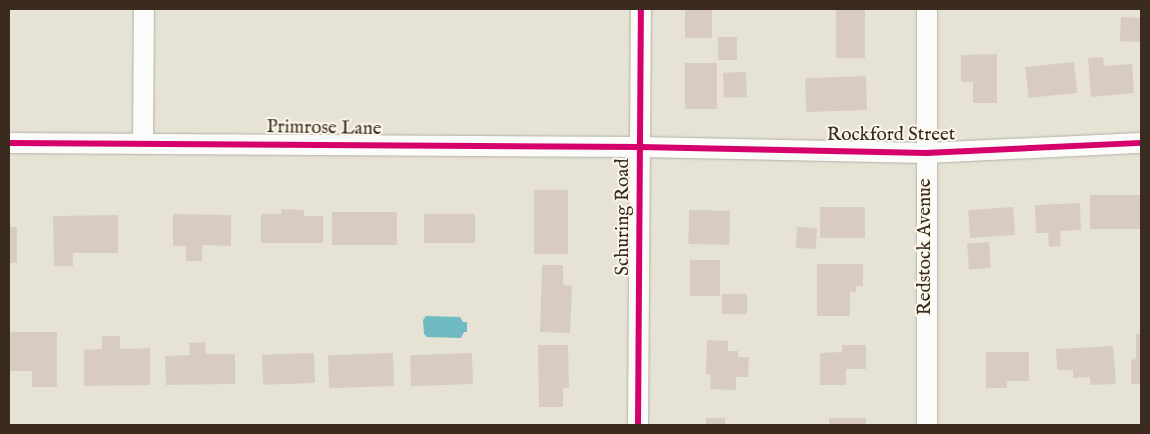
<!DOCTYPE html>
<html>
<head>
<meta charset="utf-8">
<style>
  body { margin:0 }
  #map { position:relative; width:1150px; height:434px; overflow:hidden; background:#e6e3d5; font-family:"IM FELL English",serif }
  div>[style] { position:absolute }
  .water>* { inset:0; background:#6fbac3 }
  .building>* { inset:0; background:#d8ccc1; transform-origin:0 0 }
  .roads { filter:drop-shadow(0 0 1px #b3b0a6) drop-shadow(0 0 1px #b3b0a6) }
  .minor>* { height:20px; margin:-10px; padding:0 10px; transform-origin:10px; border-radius:10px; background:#fbfbf9 }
  .cycleway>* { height:6px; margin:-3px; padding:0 3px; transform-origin:3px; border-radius:3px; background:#d6006c }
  span { translate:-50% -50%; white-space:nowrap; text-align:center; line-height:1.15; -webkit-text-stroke:4px #fbf7ec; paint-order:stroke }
  .street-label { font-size:19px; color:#3b2a1e }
  .frame { position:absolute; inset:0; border:10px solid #3b2a1e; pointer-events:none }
</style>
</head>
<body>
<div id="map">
  <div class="water">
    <div style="clip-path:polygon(426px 316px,460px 317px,463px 322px,467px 322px,467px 332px,464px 332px,461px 338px,427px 337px,424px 334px,423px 320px)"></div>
  </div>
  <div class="building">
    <div style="left:685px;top:9px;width:27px;height:29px"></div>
    <div style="left:836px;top:9px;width:29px;height:49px"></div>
    <div style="left:1121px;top:17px;width:20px;height:24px;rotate:3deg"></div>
    <div style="left:718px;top:37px;width:19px;height:23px"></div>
    <div style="clip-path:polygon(997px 54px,997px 103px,973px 103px,973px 82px,961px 82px,961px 55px)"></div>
    <div style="clip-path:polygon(1103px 57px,1104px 66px,1132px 64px,1134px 93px,1091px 97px,1088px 58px)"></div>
    <div style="left:1074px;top:62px;width:31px;height:49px;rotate:84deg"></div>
    <div style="left:685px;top:63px;width:32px;height:46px"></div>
    <div style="left:746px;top:72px;width:25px;height:23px;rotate:88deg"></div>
    <div style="left:866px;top:76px;width:34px;height:61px;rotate:88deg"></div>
    <div style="left:534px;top:190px;width:34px;height:64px"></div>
    <div style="left:1141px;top:195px;width:34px;height:51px;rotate:90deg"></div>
    <div style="clip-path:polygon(1080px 203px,1081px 230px,1060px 231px,1061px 246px,1049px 247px,1048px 233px,1036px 233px,1035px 205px)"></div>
    <div style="left:820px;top:207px;width:45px;height:31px"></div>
    <div style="left:1013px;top:207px;width:28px;height:45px;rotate:86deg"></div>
    <div style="clip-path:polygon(281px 209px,304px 210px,304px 216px,323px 216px,323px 243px,261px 243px,261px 214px,281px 214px)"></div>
    <div style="left:689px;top:210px;width:41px;height:34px;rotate:1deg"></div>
    <div style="left:332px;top:212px;width:65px;height:33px"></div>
    <div style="clip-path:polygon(173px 214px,231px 215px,231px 246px,202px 245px,202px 261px,186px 261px,186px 246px,173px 246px)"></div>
    <div style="left:475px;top:214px;width:29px;height:51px;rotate:90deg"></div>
    <div style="clip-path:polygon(118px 215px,118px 253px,73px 253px,73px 266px,54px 266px,53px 216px)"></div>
    <div style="left:9px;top:227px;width:8px;height:36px"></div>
    <div style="left:797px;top:227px;width:20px;height:21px;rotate:3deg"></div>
    <div style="left:989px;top:242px;width:26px;height:22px;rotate:86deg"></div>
    <div style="left:690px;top:260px;width:30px;height:36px"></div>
    <div style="clip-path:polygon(817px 264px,863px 264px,863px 286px,856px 286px,856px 292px,850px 292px,850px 316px,817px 316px)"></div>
    <div style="clip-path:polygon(542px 265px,563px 265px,563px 285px,572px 286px,570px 333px,540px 332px)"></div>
    <div style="left:722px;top:294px;width:25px;height:20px"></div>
    <div style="clip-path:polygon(9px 332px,57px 332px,57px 387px,32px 387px,32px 371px,9px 371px)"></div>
    <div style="clip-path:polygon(1136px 334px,1141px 334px,1141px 384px,1131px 384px,1131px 360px,1136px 359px)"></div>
    <div style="clip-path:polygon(102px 336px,120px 336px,120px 349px,150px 348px,150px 385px,84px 386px,84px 350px,102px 349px)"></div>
    <div style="clip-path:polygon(707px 340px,728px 341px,728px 351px,738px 351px,738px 357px,749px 357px,748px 377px,736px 377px,736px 390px,710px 389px,711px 375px,706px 374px)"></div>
    <div style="clip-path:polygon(205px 342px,206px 354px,235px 354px,235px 384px,166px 385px,165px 356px,190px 355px,189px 343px)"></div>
    <div style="clip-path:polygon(538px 345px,568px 345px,569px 388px,563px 388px,563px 407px,539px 407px)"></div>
    <div style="clip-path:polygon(842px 345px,866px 345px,866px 369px,846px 369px,846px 385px,820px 385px,820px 353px,842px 352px)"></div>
    <div style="clip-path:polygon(1113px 346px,1116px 384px,1090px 385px,1090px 377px,1073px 378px,1073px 370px,1057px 370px,1056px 349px)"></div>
    <div style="clip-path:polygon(986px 352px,1029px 352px,1029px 381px,1007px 381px,1007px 388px,986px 388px)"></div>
    <div style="left:314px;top:353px;width:30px;height:52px;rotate:88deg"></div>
    <div style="left:393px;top:353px;width:33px;height:65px;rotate:88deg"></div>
    <div style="left:472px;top:353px;width:31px;height:62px;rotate:88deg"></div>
    <div style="left:706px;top:418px;width:19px;height:7px"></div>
    <div style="left:829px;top:418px;width:37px;height:7px"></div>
  </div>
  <div class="roads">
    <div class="minor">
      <div style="left:9px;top:143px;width:631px;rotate:0.36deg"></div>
      <div style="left:640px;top:147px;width:286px;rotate:1.2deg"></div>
      <div style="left:926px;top:153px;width:215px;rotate:-2.7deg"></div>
      <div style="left:143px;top:143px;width:134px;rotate:-89.6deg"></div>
      <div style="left:638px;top:425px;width:416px;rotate:-89.6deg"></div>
      <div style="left:927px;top:425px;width:416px;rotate:-90deg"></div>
    </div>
  </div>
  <div class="cycleway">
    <div style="left:9px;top:143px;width:631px;rotate:0.36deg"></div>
    <div style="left:640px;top:147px;width:286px;rotate:1.2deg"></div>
    <div style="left:926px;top:153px;width:215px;rotate:-2.7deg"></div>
    <div style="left:638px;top:425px;width:416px;rotate:-89.6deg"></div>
  </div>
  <div class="street-label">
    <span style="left:324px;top:129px;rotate:1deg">Primrose Lane</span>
    <span style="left:891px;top:136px">Rockford Street</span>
    <span style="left:624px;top:217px;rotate:-90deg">Schuring Road</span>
    <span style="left:926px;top:247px;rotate:-90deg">Redstock Avenue</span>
  </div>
  <div class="frame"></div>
</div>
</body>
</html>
